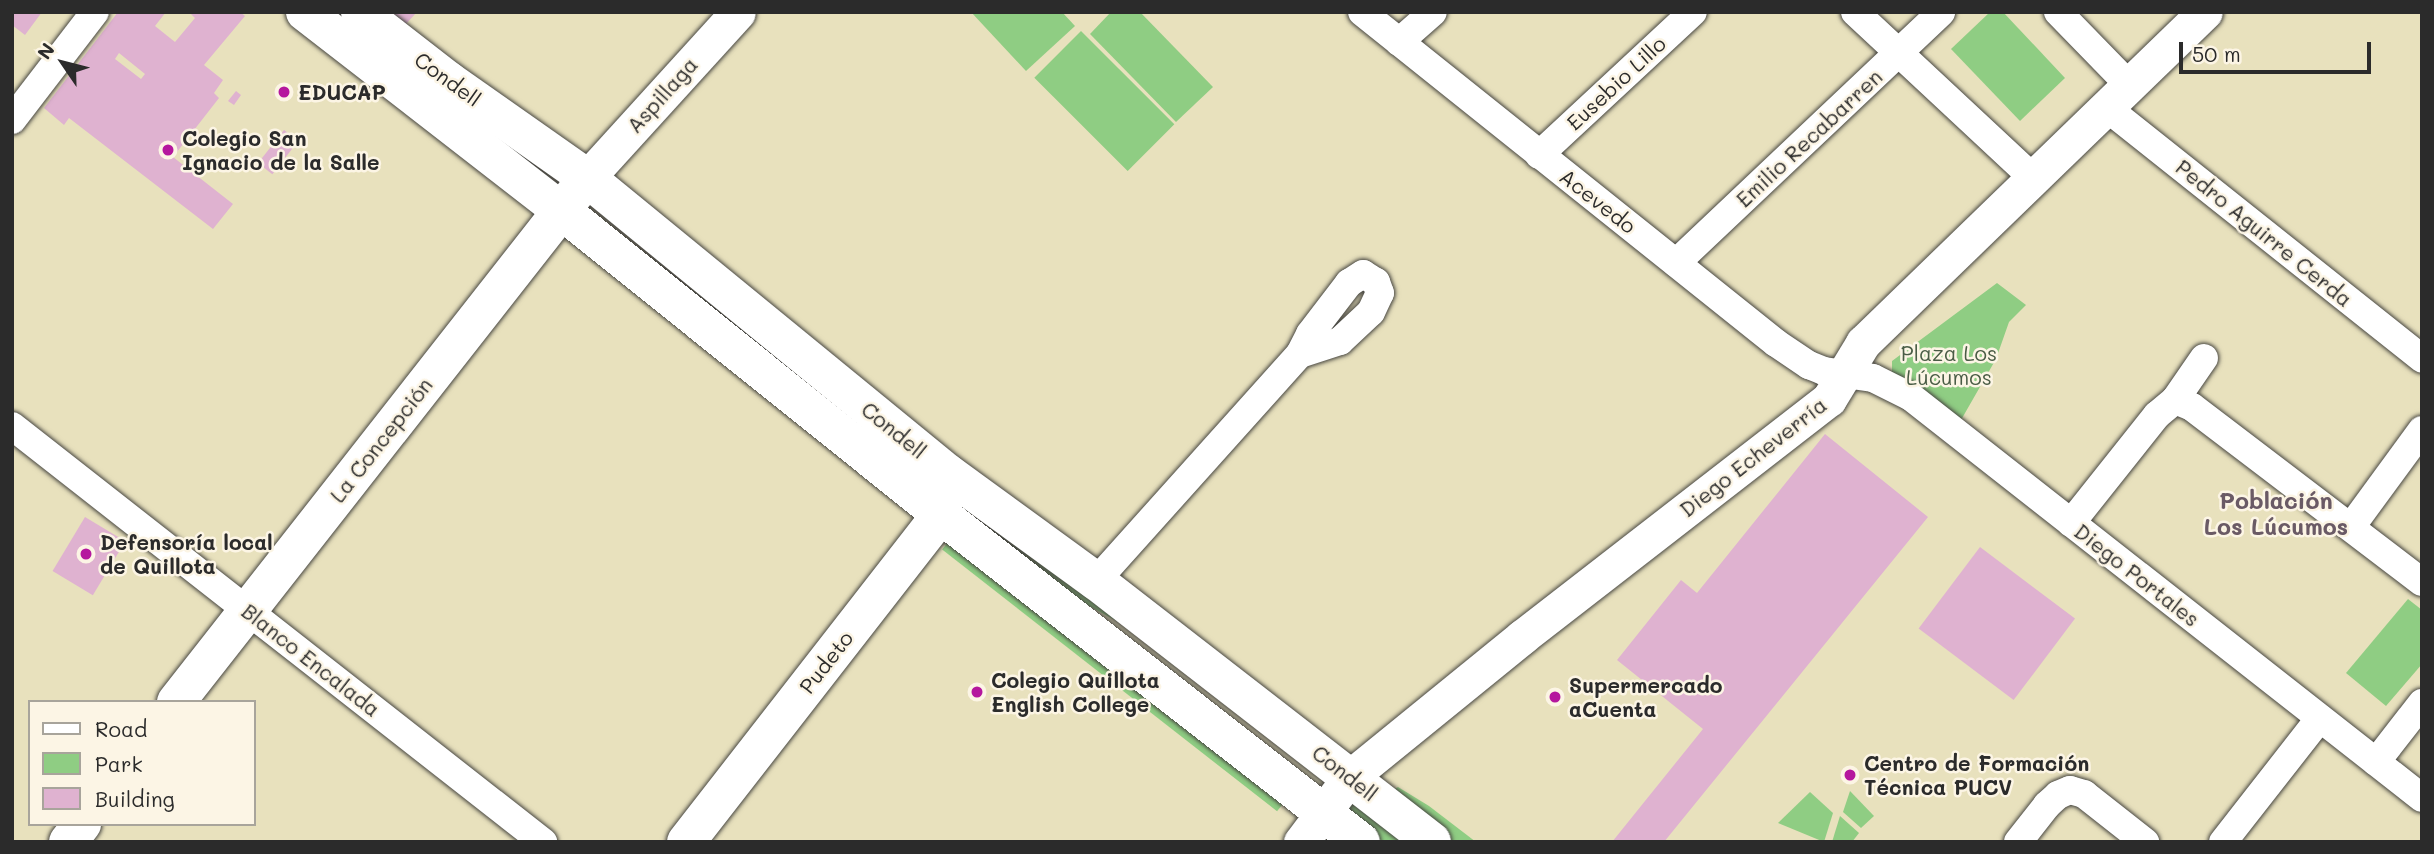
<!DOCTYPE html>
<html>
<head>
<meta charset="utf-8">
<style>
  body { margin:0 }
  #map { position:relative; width:2434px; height:854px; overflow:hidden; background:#e8e1bd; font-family:Mali,sans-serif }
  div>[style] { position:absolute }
  .green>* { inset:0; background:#8fcd83; transform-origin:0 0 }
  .building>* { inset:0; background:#dfb2d0; transform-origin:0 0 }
  .roads { filter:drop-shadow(0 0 2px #474641) drop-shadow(0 0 2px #474641) }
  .minor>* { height:28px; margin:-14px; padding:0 14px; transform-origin:14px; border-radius:14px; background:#fff }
  .tertiary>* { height:35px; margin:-17.5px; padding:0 17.5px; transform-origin:17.5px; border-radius:17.5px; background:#fff }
  .secondary>* { height:38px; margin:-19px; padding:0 19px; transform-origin:19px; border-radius:19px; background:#fff }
  .primary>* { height:38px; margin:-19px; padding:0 19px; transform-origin:19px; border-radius:19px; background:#fff }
  .dots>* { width:19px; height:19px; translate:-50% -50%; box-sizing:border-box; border:4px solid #fcf5e5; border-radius:50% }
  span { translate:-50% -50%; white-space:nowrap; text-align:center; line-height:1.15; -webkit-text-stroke:5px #fcf5e5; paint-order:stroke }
  .street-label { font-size:21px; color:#2b2b2b }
  .poi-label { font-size:21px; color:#2b2b2b; font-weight:700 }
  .left { translate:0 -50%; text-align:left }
  .park-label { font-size:21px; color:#495c45 }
  .neighbourhood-label { font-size:23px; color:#6a5a65; font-weight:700 }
  .frame { position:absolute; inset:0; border:14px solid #2b2b2b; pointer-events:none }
  .legend { position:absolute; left:28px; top:700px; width:228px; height:126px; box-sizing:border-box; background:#fcf5e5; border:2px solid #a8a49b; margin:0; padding:9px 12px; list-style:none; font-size:21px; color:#2b2b2b }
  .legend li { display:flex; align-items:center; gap:14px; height:35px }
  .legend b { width:35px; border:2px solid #a8a49b }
  .north { position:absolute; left:28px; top:28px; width:70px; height:70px; -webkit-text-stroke:5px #fcf5e5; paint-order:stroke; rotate:305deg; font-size:19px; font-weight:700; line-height:28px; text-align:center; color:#2b2b2b }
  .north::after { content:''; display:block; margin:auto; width:24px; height:32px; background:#2b2b2b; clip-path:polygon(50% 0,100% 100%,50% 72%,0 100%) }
  .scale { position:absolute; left:2179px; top:42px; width:192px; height:32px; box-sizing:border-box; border:4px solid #2b2b2b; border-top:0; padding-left:9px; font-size:21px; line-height:24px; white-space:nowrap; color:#2b2b2b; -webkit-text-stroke:5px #fcf5e5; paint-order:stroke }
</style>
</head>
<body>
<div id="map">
  <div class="green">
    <div style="clip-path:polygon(971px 12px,1062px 12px,1075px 26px,1026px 71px)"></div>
    <div style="clip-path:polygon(1111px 12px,1140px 12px,1213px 87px,1176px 122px,1090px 34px)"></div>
    <div style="clip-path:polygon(1990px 12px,2003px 12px,2065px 78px,2020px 121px,1951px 49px)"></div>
    <div style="left:1081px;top:31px;width:132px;height:66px;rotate:45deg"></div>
    <div style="clip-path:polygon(1997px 283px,2026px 305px,2009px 322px,1996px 359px,1961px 420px,1892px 372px,1892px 361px)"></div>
    <div style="clip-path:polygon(955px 497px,1142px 635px,1062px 591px,954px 509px)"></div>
    <div style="left:952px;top:537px;width:425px;height:16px;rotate:38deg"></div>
    <div style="clip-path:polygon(2408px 599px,2422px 610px,2422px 664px,2386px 706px,2346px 673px)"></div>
    <div style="clip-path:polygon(1398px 787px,1429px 806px,1476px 842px,1448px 842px,1388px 793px)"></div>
    <div style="clip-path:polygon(1850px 791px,1874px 816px,1861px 828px,1843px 812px)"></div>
    <div style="clip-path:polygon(1810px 792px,1833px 813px,1824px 842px,1778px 823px)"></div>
    <div style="clip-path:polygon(1356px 796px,1414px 842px,1378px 842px,1343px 814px)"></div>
    <div style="clip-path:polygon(1840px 816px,1859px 833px,1852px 842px,1832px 842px)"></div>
  </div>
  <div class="building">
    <div style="clip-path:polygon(12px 12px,42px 12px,25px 35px,12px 25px)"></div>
    <div style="clip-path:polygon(evenodd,118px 12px,166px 12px,155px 26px,175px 42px,195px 18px,189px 12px,240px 12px,245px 16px,204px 65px,223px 80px,214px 93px,219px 98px,173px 157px,233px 204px,213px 229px,69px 118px,64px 125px,44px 108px,118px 12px,119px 53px,145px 74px,141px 79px,115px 59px,119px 53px)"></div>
    <div style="clip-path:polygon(386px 12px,417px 12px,404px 26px)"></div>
    <div style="clip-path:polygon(236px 91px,241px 95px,234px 105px,228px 101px)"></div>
    <div style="left:284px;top:130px;width:18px;height:42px;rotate:38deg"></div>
    <div style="clip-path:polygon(1825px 434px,1928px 517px,1664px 842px,1612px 842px,1703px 729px,1617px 660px,1681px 580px,1697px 593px)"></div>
    <div style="left:85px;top:517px;width:47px;height:63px;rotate:31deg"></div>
    <div style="left:1980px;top:547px;width:119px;height:102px;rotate:37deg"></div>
  </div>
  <div class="roads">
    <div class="minor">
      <div style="left:1362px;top:12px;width:530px;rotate:38.64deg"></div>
      <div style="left:1776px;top:343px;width:40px;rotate:34deg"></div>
      <div style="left:1809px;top:365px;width:16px;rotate:22deg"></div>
      <div style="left:1824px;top:371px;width:49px;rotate:8.1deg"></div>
      <div style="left:1873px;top:378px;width:42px;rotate:26.6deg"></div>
      <div style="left:1911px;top:397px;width:650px;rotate:38.12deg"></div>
      <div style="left:1855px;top:12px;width:245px;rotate:43deg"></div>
      <div style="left:2058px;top:12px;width:103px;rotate:45.8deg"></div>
      <div style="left:1399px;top:42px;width:45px;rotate:-41.4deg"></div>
      <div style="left:2107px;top:108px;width:403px;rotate:38.5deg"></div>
      <div style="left:12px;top:120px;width:136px;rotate:-52.5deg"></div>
      <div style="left:1539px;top:155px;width:210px;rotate:-42.9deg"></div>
      <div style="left:1676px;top:263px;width:365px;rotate:-43.4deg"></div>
      <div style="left:2175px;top:400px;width:18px;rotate:22deg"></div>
      <div style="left:2192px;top:407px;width:289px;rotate:37.3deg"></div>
      <div style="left:12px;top:426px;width:675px;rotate:38.08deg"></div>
      <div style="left:2071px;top:523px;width:138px;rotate:-51.5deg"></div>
      <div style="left:2157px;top:415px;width:23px;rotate:-40deg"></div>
      <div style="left:2175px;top:400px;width:51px;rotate:-55.4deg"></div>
      <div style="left:2351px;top:527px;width:120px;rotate:-53.8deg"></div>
      <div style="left:1096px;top:581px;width:305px;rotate:-48.1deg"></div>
      <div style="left:1300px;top:354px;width:42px;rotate:-18deg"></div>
      <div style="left:1340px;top:341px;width:42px;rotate:-43.1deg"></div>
      <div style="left:1371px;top:312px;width:21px;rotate:-65deg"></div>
      <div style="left:1380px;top:293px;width:12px;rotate:-110deg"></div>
      <div style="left:1376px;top:282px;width:15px;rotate:-148deg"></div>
      <div style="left:1363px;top:274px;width:17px;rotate:147deg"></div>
      <div style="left:1349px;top:283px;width:64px;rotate:127.4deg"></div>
      <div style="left:1310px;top:334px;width:22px;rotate:117deg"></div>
      <div style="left:2376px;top:762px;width:75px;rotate:-52.1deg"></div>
      <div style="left:2018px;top:842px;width:47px;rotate:-51.9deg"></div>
      <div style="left:2047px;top:805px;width:15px;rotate:-42deg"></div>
      <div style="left:2058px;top:795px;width:13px;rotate:-23deg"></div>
      <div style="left:2070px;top:790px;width:15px;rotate:16deg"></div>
      <div style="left:2084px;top:794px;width:78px;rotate:38.2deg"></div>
      <div style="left:2223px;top:842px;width:157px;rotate:-52deg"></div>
    </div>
    <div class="tertiary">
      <div style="left:587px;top:178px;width:224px;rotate:-47.7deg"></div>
      <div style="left:1301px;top:842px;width:81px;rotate:-53deg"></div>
      <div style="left:1350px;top:777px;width:222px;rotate:-39.1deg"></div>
      <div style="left:1522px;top:637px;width:388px;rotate:-37.8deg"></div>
      <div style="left:1829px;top:399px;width:66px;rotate:-58.7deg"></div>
      <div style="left:1863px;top:343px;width:476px;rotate:-44.1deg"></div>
    </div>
    <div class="secondary">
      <div style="left:176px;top:702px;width:666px;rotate:-51.89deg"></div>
      <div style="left:68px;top:842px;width:23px;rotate:-52deg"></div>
      <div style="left:686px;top:842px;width:415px;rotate:-52.1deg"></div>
      <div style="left:941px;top:515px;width:32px;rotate:-79deg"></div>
    </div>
    <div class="primary">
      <div style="left:305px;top:12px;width:325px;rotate:37.8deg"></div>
      <div style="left:562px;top:211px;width:486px;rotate:38.7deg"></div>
      <div style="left:941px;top:515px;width:532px;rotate:37.9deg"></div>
      <div style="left:360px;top:12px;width:113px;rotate:37.8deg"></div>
      <div style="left:449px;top:81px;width:169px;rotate:35.1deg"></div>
      <div style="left:587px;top:178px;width:468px;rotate:39.3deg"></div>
      <div style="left:949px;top:474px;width:182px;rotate:36.1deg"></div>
      <div style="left:1096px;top:581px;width:425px;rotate:37.8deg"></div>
    </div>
  </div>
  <div class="dots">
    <div style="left:284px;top:92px;background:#b5179e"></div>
    <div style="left:168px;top:150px;background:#b5179e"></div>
    <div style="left:86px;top:554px;background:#b5179e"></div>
    <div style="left:977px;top:692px;background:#b5179e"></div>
    <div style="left:1555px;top:697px;background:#b5179e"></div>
    <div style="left:1850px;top:775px;background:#b5179e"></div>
  </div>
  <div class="street-label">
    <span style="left:448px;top:79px;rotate:36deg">Condell</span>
    <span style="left:1616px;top:83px;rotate:-43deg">Eusebio Lillo</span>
    <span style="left:662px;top:95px;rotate:-48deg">Aspillaga</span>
    <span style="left:1809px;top:138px;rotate:-43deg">Emilio Recabarren</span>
    <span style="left:1598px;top:201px;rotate:38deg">Acevedo</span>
    <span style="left:2264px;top:233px;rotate:39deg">Pedro Aguirre Cerda</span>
    <span style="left:894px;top:430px;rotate:39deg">Condell</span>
    <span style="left:381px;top:440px;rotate:-52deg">La Concepción</span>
    <span style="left:1753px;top:457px;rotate:-38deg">Diego Echeverría</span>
    <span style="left:2137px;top:575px;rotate:38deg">Diego Portales</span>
    <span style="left:311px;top:660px;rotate:38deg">Blanco Encalada</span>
    <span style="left:826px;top:662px;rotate:-52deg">Pudeto</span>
    <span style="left:1345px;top:773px;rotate:38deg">Condell</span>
  </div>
  <div class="poi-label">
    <span class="left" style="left:298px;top:92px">EDUCAP</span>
    <span class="left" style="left:182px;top:150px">Colegio San<br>Ignacio de la Salle</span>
    <span class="left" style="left:100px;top:554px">Defensoría local<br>de Quillota</span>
    <span class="left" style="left:991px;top:692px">Colegio Quillota<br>English College</span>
    <span class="left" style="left:1569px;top:697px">Supermercado<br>aCuenta</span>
    <span class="left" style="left:1864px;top:775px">Centro de Formación<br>Técnica PUCV</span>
  </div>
  <div class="park-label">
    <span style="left:1949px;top:365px">Plaza Los<br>Lúcumos</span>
  </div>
  <div class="neighbourhood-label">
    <span style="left:2276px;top:513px">Población<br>Los Lúcumos</span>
  </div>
  <div class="frame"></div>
  <ul class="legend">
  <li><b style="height:9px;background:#fff"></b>Road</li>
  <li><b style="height:19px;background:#8fcd83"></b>Park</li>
  <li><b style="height:19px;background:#dfb2d0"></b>Building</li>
  </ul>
  <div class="north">N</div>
  <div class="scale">50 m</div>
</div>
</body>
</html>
